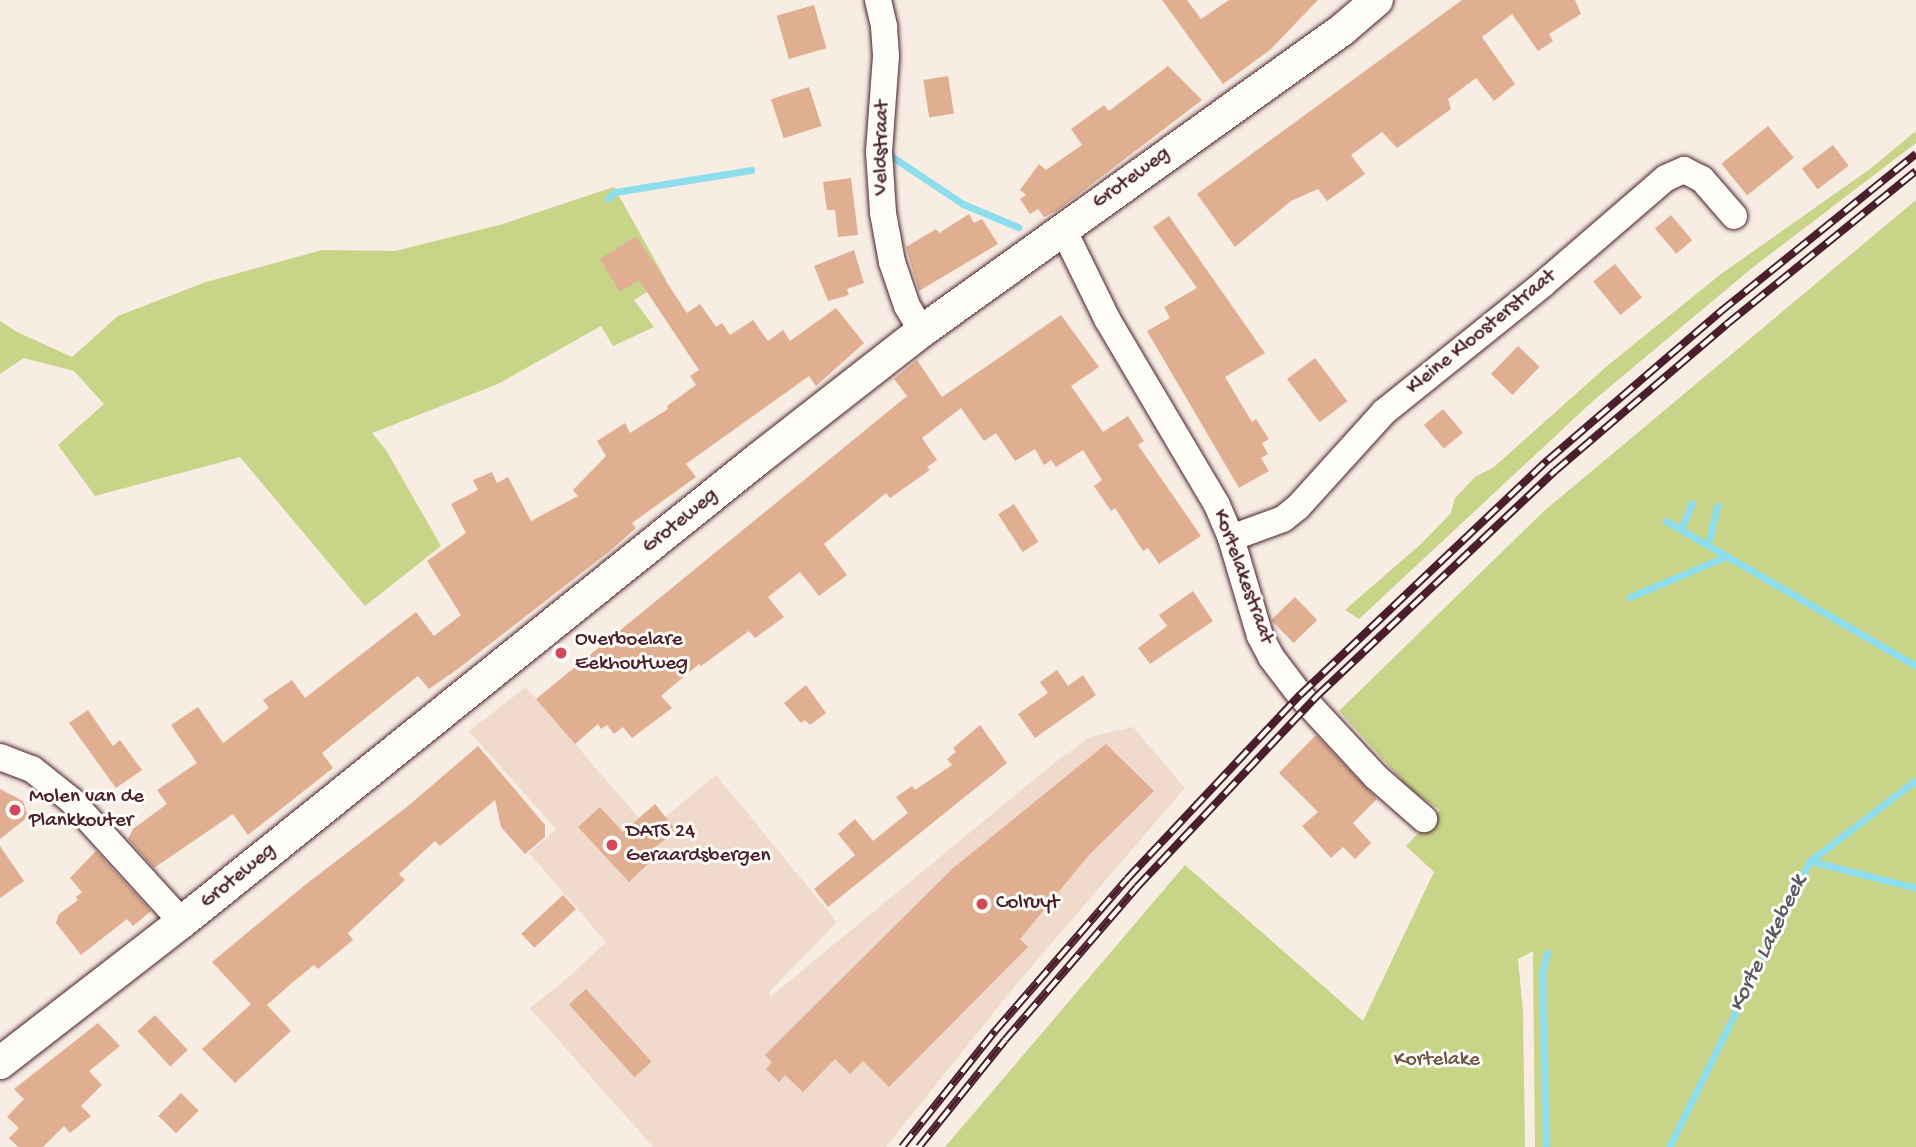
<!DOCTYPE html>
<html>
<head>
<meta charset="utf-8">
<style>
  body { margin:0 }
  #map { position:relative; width:1916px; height:1147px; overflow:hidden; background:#f7ede3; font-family:"Gochi Hand",sans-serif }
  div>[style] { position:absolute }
  .built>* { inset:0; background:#f0dacb }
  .green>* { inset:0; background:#c8d488 }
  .stream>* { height:7px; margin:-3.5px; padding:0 3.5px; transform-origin:3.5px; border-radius:3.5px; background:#8eddec }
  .building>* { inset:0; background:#e0af92; transform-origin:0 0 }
  .roads { filter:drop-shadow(0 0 2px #4a1f2b) drop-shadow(0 0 2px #4a1f2b) }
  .minor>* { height:26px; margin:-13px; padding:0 13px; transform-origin:13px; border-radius:13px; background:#fdfcf7 }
  .major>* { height:32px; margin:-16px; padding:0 16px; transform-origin:16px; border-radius:16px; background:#fdfcf7 }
  .rail>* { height:8px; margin-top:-4px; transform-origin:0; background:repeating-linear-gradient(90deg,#fdfcf7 0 16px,#4a1f2b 0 32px); box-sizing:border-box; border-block:2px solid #4a1f2b }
  .dots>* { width:19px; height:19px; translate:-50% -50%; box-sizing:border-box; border:4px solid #fdfcf7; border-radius:50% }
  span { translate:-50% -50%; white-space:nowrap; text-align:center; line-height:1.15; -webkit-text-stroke:6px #fdfcf7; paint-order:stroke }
  .street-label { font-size:21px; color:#4a1f2b }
  .poi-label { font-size:21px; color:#4a1f2b }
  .left { translate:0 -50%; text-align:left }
  .park-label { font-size:21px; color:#705547 }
  .water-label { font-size:23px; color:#5e5865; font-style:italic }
</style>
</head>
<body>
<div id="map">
  <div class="built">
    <div style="clip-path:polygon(526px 687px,649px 830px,716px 775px,837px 922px,769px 992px,770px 997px,1053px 764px,1090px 737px,1133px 727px,1185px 788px,1019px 981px,886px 1147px,653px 1147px,530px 1008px,570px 976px,606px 942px,529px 853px,556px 829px,469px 731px)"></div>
  </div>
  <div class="green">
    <div style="clip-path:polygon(1916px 131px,1916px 143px,1752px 268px,1594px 400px,1359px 619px,1345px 610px,1422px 543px,1451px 513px,1455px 498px,1475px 477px,1494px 467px,1607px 366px,1721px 274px,1870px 169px)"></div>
    <div style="clip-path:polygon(614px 187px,666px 280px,634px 300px,654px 327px,613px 346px,601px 326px,498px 384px,372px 433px,386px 450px,441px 546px,365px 606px,240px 457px,95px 496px,58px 445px,104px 404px,74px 371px,24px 358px,0 374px,0 321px,17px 332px,72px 357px,118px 316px,206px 282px,322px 250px,395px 251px,503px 224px)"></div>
    <div style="clip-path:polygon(1916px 200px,1916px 1147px,1535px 1147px,1533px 951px,1518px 959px,1523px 1012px,1525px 1147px,945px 1147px,1185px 865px,1363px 1021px,1434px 872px,1406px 846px,1440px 810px,1410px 789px,1339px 711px,1544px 511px)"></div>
  </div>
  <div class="stream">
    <div style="left:888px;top:154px;width:90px;rotate:33.7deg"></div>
    <div style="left:963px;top:204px;width:60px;rotate:22.7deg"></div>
    <div style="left:608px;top:198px;width:9px;rotate:-41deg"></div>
    <div style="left:615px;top:192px;width:138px;rotate:-9.2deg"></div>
    <div style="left:1666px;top:521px;width:289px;rotate:30.1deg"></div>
    <div style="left:1681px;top:529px;width:28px;rotate:-67deg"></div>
    <div style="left:1708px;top:545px;width:40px;rotate:-77deg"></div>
    <div style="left:1630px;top:597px;width:105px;rotate:-22.9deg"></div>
    <div style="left:1810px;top:861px;width:109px;rotate:14.3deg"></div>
    <div style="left:1546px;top:1147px;width:174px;rotate:-91.3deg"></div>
    <div style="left:1542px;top:973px;width:21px;rotate:-76deg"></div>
    <div style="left:1669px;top:1147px;width:319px;rotate:-63.8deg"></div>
    <div style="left:1810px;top:861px;width:133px;rotate:-37.4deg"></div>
  </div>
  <div class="building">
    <div style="clip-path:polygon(1162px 0,1187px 0,1201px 19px,1229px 0,1318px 0,1270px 50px,1223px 84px)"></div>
    <div style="clip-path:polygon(1462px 0,1575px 0,1581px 14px,1549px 34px,1553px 41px,1538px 51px,1512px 14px,1482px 37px,1515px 84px,1494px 101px,1476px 78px,1448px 99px,1451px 109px,1397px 148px,1382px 132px,1351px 155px,1365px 174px,1327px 201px,1318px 189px,1291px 201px,1235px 247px,1197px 194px)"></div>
    <div style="left:814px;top:5px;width:45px;height:39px;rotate:74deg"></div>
    <div style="clip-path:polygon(1168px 66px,1202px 100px,1058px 210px,1044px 217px,1038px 209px,1030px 214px,1020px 199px,1026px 195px,1020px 190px,1039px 164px,1046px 170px,1082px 145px,1071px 129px,1104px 105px,1109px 111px)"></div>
    <div style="left:948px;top:76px;width:38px;height:25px;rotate:81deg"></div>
    <div style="left:809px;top:87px;width:41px;height:40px;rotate:72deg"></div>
    <div style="left:1768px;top:126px;width:41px;height:60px;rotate:51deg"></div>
    <div style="left:1833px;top:145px;width:26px;height:39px;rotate:53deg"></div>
    <div style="clip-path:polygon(851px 178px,858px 235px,838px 237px,835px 210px,827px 210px,823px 182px)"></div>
    <div style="clip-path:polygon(969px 214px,974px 223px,982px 219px,998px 244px,919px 291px,906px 247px,936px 229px,939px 233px)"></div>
    <div style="left:1671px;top:215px;width:33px;height:21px;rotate:50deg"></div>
    <div style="clip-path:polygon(1169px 216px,1265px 353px,1225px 377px,1252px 422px,1256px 419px,1269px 439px,1262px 443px,1268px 454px,1261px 458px,1269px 471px,1239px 488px,1147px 331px,1170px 318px,1164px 307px,1197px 288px,1153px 227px)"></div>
    <div style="clip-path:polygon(636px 236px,687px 313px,700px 304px,716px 327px,722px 323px,730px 335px,753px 320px,768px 341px,783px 330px,790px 341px,836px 308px,864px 343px,816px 386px,809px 376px,686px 464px,696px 477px,632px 523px,636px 528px,611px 550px,459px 668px,429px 689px,418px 676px,322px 753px,333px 768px,248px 835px,233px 814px,154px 868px,128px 839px,133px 829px,167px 804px,157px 790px,197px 763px,171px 725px,198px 707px,223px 743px,269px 708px,263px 700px,292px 680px,305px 698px,416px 612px,434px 636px,461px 615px,427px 561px,466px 533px,451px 504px,478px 490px,473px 480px,492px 472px,497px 483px,508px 477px,531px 521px,578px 496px,573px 490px,606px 456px,597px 441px,625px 423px,630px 433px,668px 409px,667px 406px,696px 385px,690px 376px,699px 370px,639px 280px,620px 292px,600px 259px)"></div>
    <div style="clip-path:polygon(854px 250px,864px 283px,847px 289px,849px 295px,828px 301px,814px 266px)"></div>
    <div style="left:1615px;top:264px;width:43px;height:28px;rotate:51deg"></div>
    <div style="clip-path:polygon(1061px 315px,1099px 367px,1071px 386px,1103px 432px,1128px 416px,1144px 441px,1138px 445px,1201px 536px,1159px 564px,1148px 548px,1143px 551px,1115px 508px,1111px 511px,1094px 486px,1102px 480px,1083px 450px,1056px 467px,1051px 460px,1044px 465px,1035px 449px,1015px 461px,996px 433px,984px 441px,961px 408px,922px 438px,937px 460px,927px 467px,930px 470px,890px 498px,886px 493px,824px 544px,847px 575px,819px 596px,800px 572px,768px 597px,784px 617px,755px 638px,749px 631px,701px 666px,699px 664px,661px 696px,672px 708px,632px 738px,623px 727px,614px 734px,607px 725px,601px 729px,598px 724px,575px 744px,536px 699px,907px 396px,894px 379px,917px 360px,942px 397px)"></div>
    <div style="left:1518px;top:346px;width:30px;height:39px;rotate:44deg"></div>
    <div style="left:1315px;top:358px;width:54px;height:35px;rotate:53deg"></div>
    <div style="left:1443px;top:409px;width:31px;height:25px;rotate:50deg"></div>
    <div style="left:1014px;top:504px;width:45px;height:19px;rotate:57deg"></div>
    <div style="clip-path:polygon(1193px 591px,1213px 621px,1150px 664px,1138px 648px,1167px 626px,1159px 615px)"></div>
    <div style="left:1295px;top:597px;width:32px;height:33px;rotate:46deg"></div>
    <div style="clip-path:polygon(1057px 670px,1068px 686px,1083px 675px,1096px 695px,1035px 738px,1018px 714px,1048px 693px,1040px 682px)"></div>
    <div style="clip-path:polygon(806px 685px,826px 713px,810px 725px,805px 720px,801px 723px,784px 703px)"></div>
    <div style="clip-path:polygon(88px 710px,113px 746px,120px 740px,142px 770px,116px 788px,69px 723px)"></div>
    <div style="clip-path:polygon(980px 725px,1007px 763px,828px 907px,814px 889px,855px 855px,838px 834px,855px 819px,873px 841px,908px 813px,896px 797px,912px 786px,915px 790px,952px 765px,947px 759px,956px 752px,953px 748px)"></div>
    <div style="clip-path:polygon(1316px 735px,1377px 799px,1353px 823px,1371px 843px,1355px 859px,1343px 847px,1331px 858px,1302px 826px,1318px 812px,1279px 773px)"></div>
    <div style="clip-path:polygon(1106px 744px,1154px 791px,1088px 856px,1020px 939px,1028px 947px,889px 1087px,863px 1061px,850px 1074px,835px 1059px,803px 1092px,785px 1075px,779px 1082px,766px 1069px,772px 1062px,765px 1055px,952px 869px)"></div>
    <div style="clip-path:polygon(478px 746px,545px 825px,545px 837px,525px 854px,501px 827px,495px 800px,440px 846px,435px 841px,399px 874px,405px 880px,348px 933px,353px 940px,318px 969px,314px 965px,293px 982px,267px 1005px,291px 1031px,235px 1083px,202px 1049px,251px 1004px,212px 962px,305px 885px,408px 806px)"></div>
    <div style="clip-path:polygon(0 789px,23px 801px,28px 817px,0 839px)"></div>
    <div style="clip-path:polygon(655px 804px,676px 830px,645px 856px,650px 862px,629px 882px,578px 827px,600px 807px,623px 832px)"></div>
    <div style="clip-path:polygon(0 846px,24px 881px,0 898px)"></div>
    <div style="clip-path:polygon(96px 851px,151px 911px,133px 926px,127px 919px,81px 955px,56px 923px,59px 914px,78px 900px,76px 897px,82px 892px,70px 878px)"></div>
    <div style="left:563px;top:895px;width:19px;height:57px;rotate:47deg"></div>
    <div style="left:586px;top:989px;width:98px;height:23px;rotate:48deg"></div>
    <div style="left:155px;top:1015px;width:48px;height:24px;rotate:47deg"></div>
    <div style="clip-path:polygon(98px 1023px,120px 1046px,89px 1071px,102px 1085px,81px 1106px,91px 1116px,70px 1133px,64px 1126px,43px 1147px,18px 1147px,9px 1138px,19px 1128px,7px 1117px,24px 1099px,14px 1089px)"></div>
    <div style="left:181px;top:1093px;width:25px;height:32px;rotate:45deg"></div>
  </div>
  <div class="roads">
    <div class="minor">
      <div style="left:878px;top:0;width:28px;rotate:77deg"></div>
      <div style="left:884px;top:27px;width:29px;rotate:86deg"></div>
      <div style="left:886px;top:56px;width:96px;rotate:94.2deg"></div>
      <div style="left:879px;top:152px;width:61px;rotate:86.2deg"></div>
      <div style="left:883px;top:213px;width:50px;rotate:79.6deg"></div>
      <div style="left:892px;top:262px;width:46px;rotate:71.2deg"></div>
      <div style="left:907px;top:306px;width:29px;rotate:59deg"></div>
      <div style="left:1063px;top:229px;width:100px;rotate:63.9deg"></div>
      <div style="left:1107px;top:319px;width:216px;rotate:59.4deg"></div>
      <div style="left:1217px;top:505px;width:36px;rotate:67deg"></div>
      <div style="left:1231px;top:538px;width:102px;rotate:73.5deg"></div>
      <div style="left:1260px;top:636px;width:24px;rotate:62deg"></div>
      <div style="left:1271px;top:657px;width:48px;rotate:52.7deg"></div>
      <div style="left:1300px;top:695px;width:112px;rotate:47.2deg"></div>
      <div style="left:1376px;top:777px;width:64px;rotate:41.2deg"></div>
      <div style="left:1231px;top:538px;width:55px;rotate:-20.1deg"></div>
      <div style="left:1283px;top:519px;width:19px;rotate:-39deg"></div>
      <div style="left:1298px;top:507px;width:128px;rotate:-47.8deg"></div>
      <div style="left:1384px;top:412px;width:204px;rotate:-38.8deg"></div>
      <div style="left:1543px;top:284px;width:162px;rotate:-40.8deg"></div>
      <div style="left:1666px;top:178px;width:20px;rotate:-24deg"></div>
      <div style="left:1684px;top:170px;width:20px;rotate:27deg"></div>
      <div style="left:1702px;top:179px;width:49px;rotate:49.1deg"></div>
      <div style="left:0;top:757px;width:34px;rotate:21deg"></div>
      <div style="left:32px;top:769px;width:50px;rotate:38.5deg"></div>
      <div style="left:71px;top:800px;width:165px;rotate:47.7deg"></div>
    </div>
    <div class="major">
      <div style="left:0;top:1063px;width:230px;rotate:-37.8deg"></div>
      <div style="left:182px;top:922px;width:739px;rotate:-38.79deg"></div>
      <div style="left:758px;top:459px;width:208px;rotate:-38deg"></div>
      <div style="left:922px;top:331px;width:517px;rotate:-35.63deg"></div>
      <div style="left:1342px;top:30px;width:46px;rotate:-40.6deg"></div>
    </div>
  </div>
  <div class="rail">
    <div style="left:902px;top:1147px;width:149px;rotate:-51.3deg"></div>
    <div style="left:995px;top:1031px;width:201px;rotate:-49deg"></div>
    <div style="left:1127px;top:879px;width:253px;rotate:-46.8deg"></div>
    <div style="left:1300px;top:695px;width:342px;rotate:-43.5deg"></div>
    <div style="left:1548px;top:460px;width:227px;rotate:-40.7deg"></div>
    <div style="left:1720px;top:312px;width:252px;rotate:-38.9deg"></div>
    <div style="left:919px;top:1147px;width:137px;rotate:-51.2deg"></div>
    <div style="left:1005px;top:1040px;width:202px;rotate:-49.2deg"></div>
    <div style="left:1137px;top:887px;width:264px;rotate:-46.7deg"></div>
    <div style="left:1318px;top:695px;width:326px;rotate:-43.4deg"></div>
    <div style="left:1555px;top:471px;width:226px;rotate:-40.5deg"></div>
    <div style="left:1727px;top:324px;width:243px;rotate:-39deg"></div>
  </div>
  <div class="dots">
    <div style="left:561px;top:653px;background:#d1495b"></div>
    <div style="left:15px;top:810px;background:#d1495b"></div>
    <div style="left:612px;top:845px;background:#d1495b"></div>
    <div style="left:982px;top:904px;background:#d1495b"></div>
  </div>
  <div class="street-label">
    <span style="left:883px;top:148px;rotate:-89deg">Veldstraat</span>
    <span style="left:1132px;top:179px;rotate:-36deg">Groteweg</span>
    <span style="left:1482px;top:333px;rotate:-39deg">Kleine Kloosterstraat</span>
    <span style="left:681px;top:522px;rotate:-39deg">Groteweg</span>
    <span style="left:1242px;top:577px;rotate:70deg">Kortelakestraat</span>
    <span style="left:239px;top:877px;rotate:-39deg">Groteweg</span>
  </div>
  <div class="poi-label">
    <span class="left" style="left:575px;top:653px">Overboelare<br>Eekhoutweg</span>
    <span class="left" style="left:29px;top:810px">Molen van de<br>Plankkouter</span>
    <span class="left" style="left:626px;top:845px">DATS 24<br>Geraardsbergen</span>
    <span class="left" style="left:996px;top:904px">Colruyt</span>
  </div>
  <div class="park-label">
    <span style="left:1437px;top:1061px">Kortelake</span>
  </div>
  <div class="water-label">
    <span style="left:1769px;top:944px;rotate:-64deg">Korte Lakebeek</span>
  </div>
</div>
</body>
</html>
